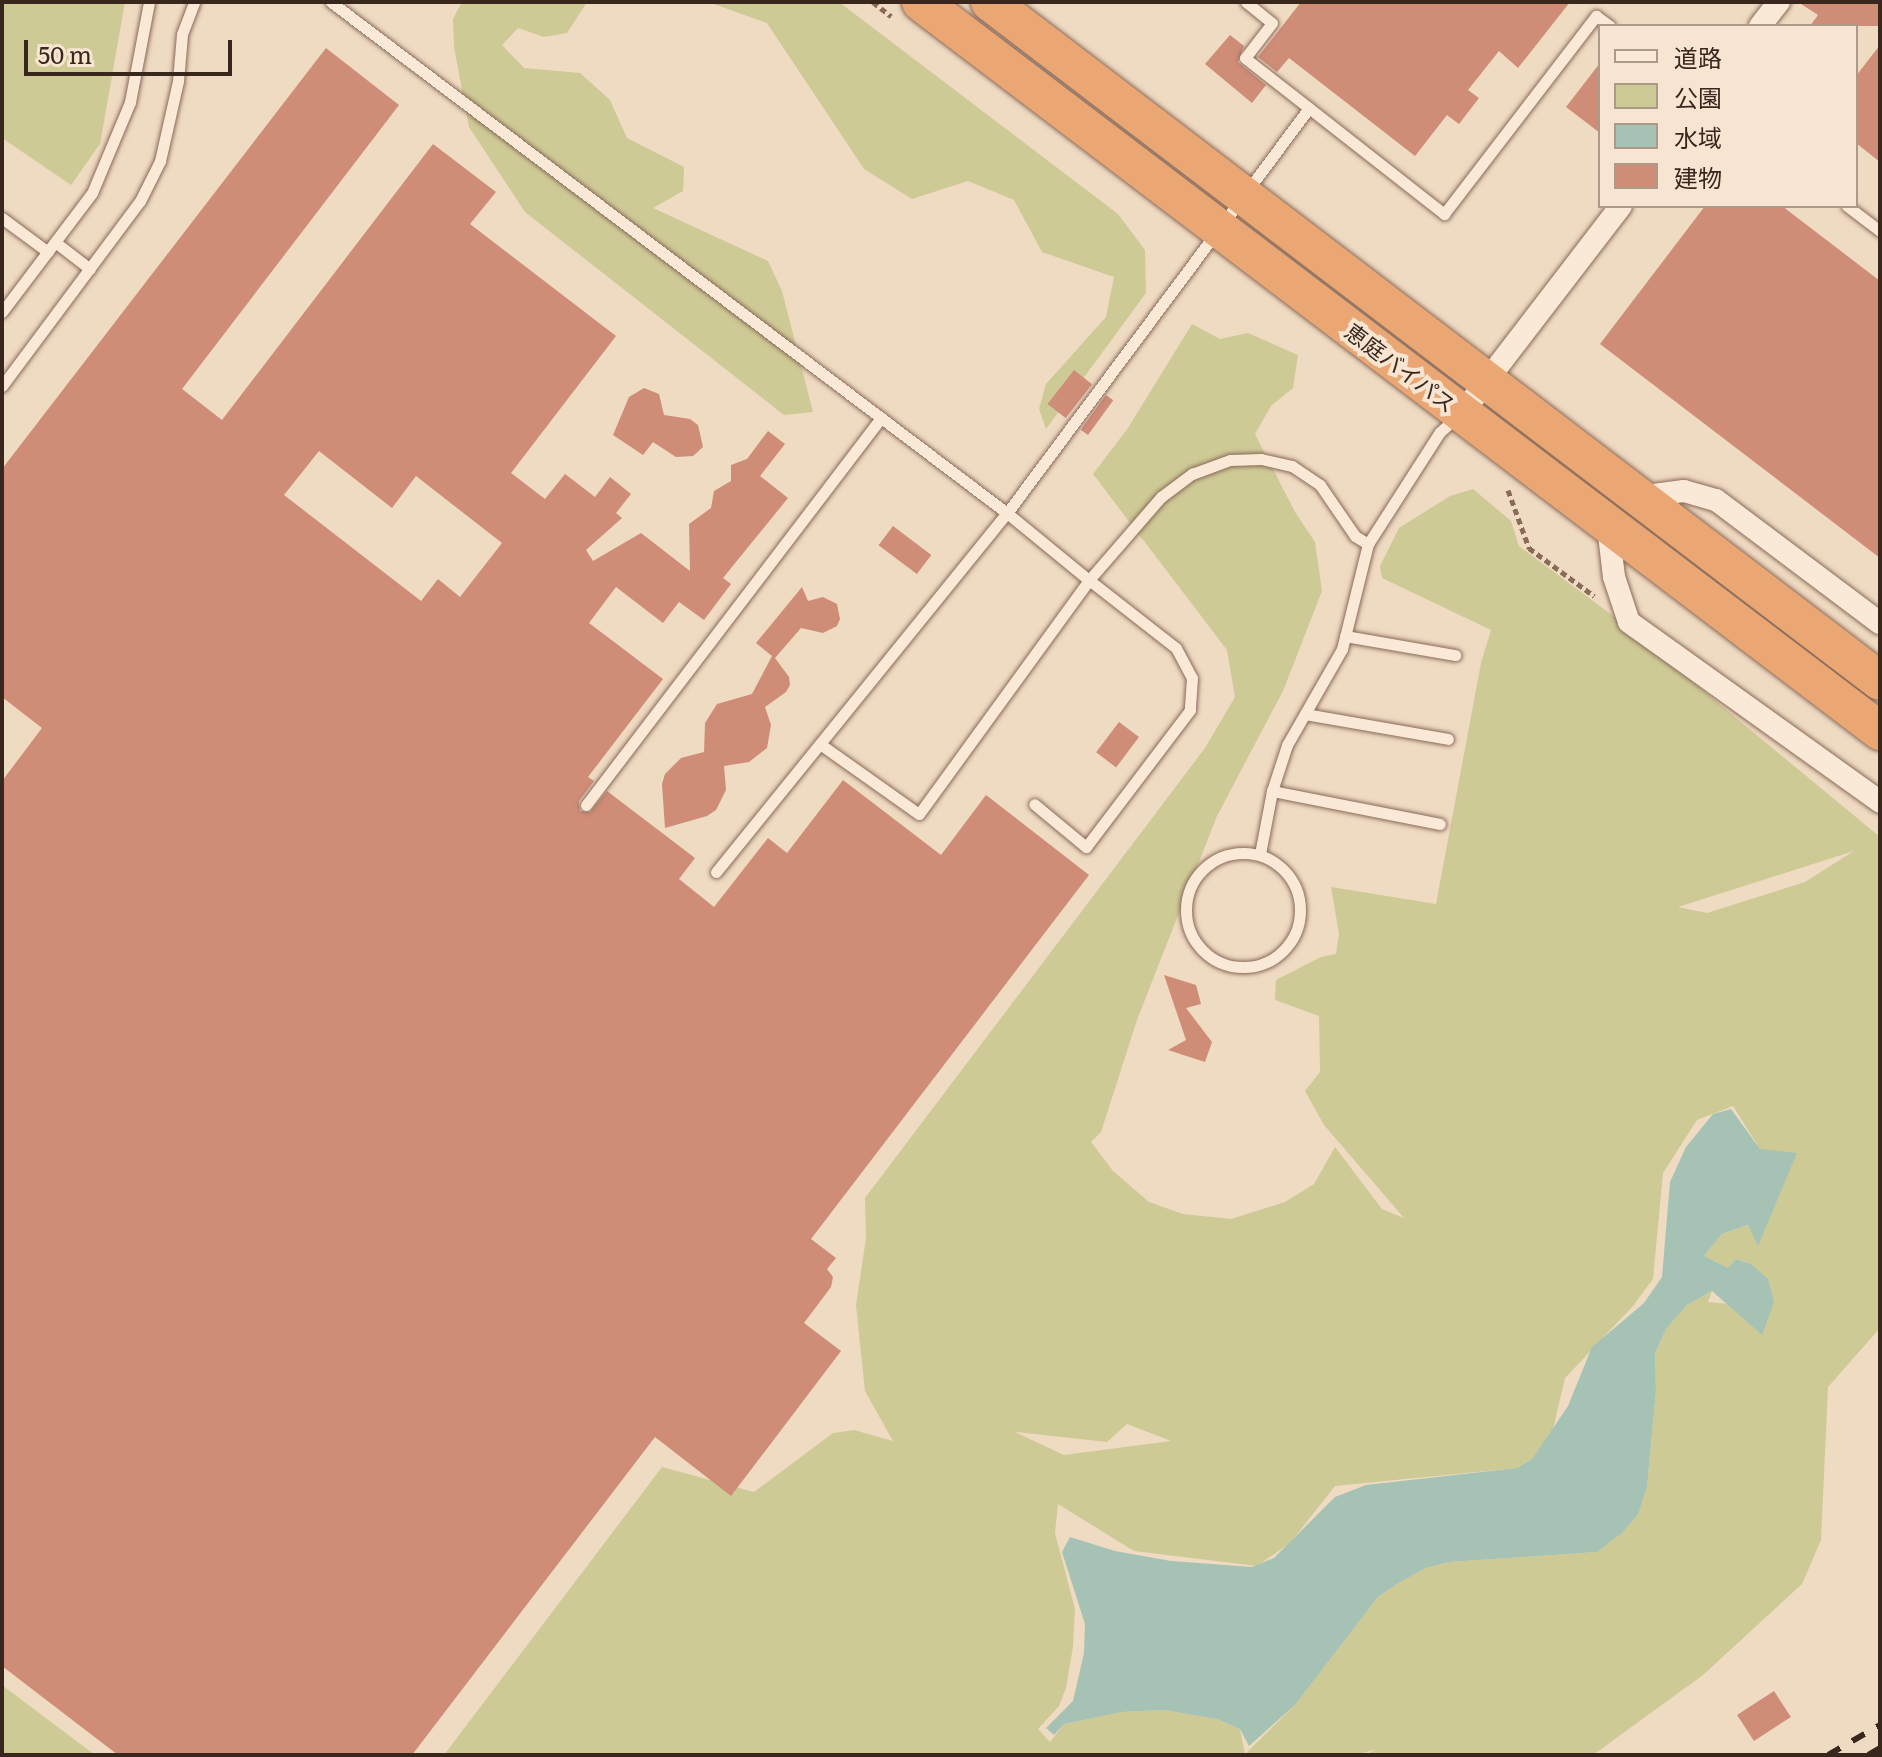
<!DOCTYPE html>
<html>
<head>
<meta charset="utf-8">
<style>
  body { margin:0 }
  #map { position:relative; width:1882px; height:1757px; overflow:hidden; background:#efdac2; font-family:Literata,"Noto Sans JP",serif }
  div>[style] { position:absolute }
  .green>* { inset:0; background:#ceca96 }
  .water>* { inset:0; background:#a5c2b4 }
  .building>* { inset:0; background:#cf8c77; transform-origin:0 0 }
  .path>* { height:5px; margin-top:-2.5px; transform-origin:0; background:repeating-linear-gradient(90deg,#8a6a59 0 6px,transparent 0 10px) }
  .roads { filter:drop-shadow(0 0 2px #8a6a59) drop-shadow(0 0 2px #8a6a59) }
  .service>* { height:11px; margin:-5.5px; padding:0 5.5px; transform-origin:5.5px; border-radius:5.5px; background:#fae9d6 }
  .service>.ring { margin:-5.5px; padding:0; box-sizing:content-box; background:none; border:11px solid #fae9d6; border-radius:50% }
  .minor>* { height:22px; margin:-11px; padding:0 11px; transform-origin:11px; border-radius:11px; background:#fae9d6 }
  .trunk>* { height:38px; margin:-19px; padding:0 19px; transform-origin:19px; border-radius:19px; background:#eaa774 }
  .rail>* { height:6px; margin-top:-3px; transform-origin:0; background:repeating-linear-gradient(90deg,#39261d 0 14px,transparent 0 28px) }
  span { translate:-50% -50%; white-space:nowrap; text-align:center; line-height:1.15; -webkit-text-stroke:8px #f7e5d2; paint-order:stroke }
  .street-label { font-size:22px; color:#39261d }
  .frame { position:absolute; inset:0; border:4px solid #39261d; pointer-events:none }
  .legend { position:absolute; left:1598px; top:24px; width:260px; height:184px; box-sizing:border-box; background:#f7e5d2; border:2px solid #ab998a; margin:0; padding:10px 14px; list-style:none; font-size:24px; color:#39261d }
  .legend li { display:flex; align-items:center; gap:16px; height:40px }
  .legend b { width:40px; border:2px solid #ab998a }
  .scale { position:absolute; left:24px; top:40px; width:208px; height:36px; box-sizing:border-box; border:4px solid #39261d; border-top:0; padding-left:10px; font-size:24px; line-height:28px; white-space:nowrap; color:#39261d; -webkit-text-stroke:6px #f7e5d2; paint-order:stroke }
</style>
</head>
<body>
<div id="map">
  <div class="green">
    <div style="clip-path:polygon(2px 2px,125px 2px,100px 144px,71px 185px,2px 138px)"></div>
    <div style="clip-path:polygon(462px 2px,587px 2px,567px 33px,544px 37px,518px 28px,502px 45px,524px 68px,580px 73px,610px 100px,627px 138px,684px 167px,683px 191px,653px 208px,768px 261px,782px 291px,813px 412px,784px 415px,525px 212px,469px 127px,454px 47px,453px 19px)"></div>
    <div style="clip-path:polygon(708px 2px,839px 2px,1118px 214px,1145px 250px,1146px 293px,1046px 429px,1039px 409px,1046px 384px,1106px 317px,1114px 277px,1042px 252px,1014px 200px,968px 181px,912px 199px,864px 169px,767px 23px)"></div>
    <div style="clip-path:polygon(evenodd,1192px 324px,1220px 339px,1248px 333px,1298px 355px,1293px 388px,1271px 406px,1255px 434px,1295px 512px,1315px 542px,1322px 591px,1283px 691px,1217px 816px,1137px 1020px,1101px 1132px,1091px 1142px,1113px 1171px,1149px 1202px,1183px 1214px,1231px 1219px,1285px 1202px,1314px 1184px,1335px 1147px,1382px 1209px,1404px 1218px,1324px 1125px,1305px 1091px,1320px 1072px,1319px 1016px,1275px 1000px,1276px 980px,1321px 957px,1336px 954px,1339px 934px,1331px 887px,1436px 904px,1481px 663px,1491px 630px,1382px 578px,1380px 566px,1399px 528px,1450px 496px,1473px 489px,1511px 521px,1519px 546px,1608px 612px,1880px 837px,1880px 1328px,1828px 1387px,1821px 1540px,1802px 1584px,1703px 1675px,1593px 1755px,1365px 1755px,1376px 1749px,1357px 1755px,444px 1755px,662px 1467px,754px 1492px,833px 1433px,854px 1430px,893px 1441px,865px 1391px,856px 1305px,866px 1238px,865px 1198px,1205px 748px,1235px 697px,1227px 650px,1093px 474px,1128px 428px,1192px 324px,1854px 851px,1805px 882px,1707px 913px,1678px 907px,1854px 851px,1192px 324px,1733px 1106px,1760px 1149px,1759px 1245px,1749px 1225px,1722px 1234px,1704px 1256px,1728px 1268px,1737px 1259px,1751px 1264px,1751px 1306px,1708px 1302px,1712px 1291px,1687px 1305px,1666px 1329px,1655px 1353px,1656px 1391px,1647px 1487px,1638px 1515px,1622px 1533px,1597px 1552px,1449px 1562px,1426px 1568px,1403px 1580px,1378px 1597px,1295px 1705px,1245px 1754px,1240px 1729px,1217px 1719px,1164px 1710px,1122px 1712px,1064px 1724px,1050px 1742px,1038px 1729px,1059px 1706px,1066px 1688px,1073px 1647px,1075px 1609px,1055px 1533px,1058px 1504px,1134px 1551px,1257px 1566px,1290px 1543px,1335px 1486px,1517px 1468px,1532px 1459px,1553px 1429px,1565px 1378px,1633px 1306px,1653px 1279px,1663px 1173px,1697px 1120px,1733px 1106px,1192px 324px,1127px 1424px,1171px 1441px,1064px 1455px,1015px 1432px,1107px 1442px,1127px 1424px)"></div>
    <div style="clip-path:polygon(2px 1685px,95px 1755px,2px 1755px)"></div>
  </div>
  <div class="water">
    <div style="clip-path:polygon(1731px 1109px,1760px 1149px,1797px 1153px,1758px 1246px,1748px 1225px,1722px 1234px,1704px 1256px,1728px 1268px,1736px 1259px,1751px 1264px,1768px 1279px,1774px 1302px,1762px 1335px,1712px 1291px,1687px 1305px,1666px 1329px,1655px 1353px,1656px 1391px,1647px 1487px,1638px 1515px,1622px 1533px,1597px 1552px,1449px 1562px,1426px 1568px,1400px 1582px,1378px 1597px,1295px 1705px,1249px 1746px,1240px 1729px,1217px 1719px,1164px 1710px,1122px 1712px,1064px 1724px,1054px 1735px,1046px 1728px,1073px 1701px,1084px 1653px,1085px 1624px,1062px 1552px,1070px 1537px,1115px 1551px,1171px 1561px,1252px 1567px,1274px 1558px,1335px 1497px,1366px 1485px,1517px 1468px,1532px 1459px,1568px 1406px,1592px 1347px,1644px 1303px,1662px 1277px,1670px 1182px,1686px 1147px,1713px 1114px)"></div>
  </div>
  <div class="building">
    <div style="clip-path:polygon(1301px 2px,1570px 2px,1518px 68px,1499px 51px,1468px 90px,1479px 98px,1459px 124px,1447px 115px,1415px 156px,1289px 58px,1277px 72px,1258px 57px)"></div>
    <div style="clip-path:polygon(1798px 2px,1880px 2px,1880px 26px,1810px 26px,1818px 15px)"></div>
    <div style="clip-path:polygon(1230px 35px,1244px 46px,1238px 62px,1266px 85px,1252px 103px,1205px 64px)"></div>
    <div style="clip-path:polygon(1880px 45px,1880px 162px,1856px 143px,1856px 76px)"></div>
    <div style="clip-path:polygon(evenodd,326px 48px,399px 105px,182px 389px,222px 420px,433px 144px,496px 192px,470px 224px,616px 336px,511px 473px,545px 499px,565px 474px,595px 497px,610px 477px,631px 494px,616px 513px,622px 518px,586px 550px,593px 561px,641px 533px,690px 571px,689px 524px,711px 508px,714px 491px,731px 481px,731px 465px,747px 459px,768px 431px,785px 444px,760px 476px,788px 498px,723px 578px,731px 584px,704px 620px,679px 602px,663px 623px,616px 587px,589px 623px,663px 679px,588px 777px,594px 781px,579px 801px,580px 811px,590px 812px,607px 791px,695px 858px,679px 879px,714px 907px,768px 838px,787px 853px,843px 780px,941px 855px,986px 795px,1089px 875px,811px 1239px,836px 1258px,827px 1269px,833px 1277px,831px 1287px,804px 1323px,841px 1351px,731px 1496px,655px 1437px,412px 1755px,118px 1755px,2px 1666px,2px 781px,42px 728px,2px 697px,2px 469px,326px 48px,319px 451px,392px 508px,416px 476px,502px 543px,460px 597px,438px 579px,421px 601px,284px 495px,319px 451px)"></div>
    <div style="clip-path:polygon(1600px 63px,1600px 133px,1566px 107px)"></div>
    <div style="clip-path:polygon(1705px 206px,1782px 206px,1880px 281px,1880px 558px,1600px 344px)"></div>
    <div style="left:1074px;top:370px;width:23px;height:43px;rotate:38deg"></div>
    <div style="clip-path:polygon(644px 388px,659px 394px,664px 415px,690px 419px,698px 425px,703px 447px,693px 456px,676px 457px,653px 442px,643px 455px,613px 435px,629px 397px)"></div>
    <div style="left:1106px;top:395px;width:9px;height:43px;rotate:36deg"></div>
    <div style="left:893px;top:526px;width:48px;height:24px;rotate:37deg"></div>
    <div style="clip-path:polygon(802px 587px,808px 601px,823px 597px,837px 604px,840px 619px,837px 626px,823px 633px,801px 628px,775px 658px,789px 677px,790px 685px,786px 692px,765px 707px,771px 725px,767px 748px,749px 762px,724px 766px,726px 790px,716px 810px,707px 816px,665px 828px,662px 784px,665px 774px,681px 758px,704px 752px,705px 723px,717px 704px,752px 694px,772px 656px,756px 643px)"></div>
    <div style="left:1119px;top:722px;width:25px;height:38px;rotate:37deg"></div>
    <div style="clip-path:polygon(1164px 975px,1196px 985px,1201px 1004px,1186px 1008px,1212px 1042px,1205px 1062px,1168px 1050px,1186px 1040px)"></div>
    <div style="left:1774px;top:1691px;width:31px;height:44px;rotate:57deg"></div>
  </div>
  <div class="path">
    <div style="left:873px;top:2px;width:23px;rotate:38deg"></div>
    <div style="left:1508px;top:490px;width:62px;rotate:70.1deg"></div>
    <div style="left:1529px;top:548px;width:81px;rotate:36.4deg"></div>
  </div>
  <div class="roads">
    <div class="service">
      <div style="left:331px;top:2px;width:847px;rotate:37.09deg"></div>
      <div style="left:1007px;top:513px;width:106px;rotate:39.3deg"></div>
      <div style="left:1089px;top:580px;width:110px;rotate:-49.1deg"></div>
      <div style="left:1161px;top:497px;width:39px;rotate:-37deg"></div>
      <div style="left:1192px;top:474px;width:40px;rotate:-20.2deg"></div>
      <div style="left:1230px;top:460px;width:31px;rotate:-2deg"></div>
      <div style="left:1261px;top:459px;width:32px;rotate:13deg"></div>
      <div style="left:1292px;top:466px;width:34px;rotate:34deg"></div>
      <div style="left:1320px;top:485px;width:62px;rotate:55.5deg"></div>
      <div style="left:1355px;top:536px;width:15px;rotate:32deg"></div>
      <div style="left:1246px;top:2px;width:33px;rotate:39deg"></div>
      <div style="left:1272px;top:23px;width:44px;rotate:127.6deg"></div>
      <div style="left:1245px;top:58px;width:81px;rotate:38deg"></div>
      <div style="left:1847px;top:206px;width:41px;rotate:37.1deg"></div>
      <div style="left:2px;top:218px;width:57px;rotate:36.5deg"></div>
      <div style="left:55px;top:242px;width:44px;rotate:37.6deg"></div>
      <div style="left:2px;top:312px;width:149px;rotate:-52.9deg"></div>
      <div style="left:92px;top:193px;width:99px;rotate:-67.3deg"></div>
      <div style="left:130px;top:102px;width:102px;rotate:-79.2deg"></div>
      <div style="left:2px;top:386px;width:231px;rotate:-53.3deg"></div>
      <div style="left:140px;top:201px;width:45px;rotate:-63.4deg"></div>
      <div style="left:160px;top:161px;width:82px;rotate:-77.3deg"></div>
      <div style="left:178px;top:81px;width:47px;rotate:-85.1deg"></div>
      <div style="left:182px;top:34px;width:34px;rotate:-69deg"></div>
      <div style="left:1345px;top:636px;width:112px;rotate:9.8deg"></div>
      <div style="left:1305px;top:714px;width:145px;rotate:9.9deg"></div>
      <div style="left:820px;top:744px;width:121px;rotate:35.3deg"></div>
      <div style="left:919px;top:814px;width:289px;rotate:-54deg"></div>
      <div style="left:1089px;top:580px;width:110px;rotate:38deg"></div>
      <div style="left:1176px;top:648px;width:34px;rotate:62deg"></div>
      <div style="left:1192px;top:678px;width:32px;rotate:94deg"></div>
      <div style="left:1190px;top:710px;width:172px;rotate:127.2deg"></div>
      <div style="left:1086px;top:847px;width:67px;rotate:-140.4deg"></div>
      <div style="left:1272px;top:791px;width:171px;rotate:11.1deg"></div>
      <div style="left:586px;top:805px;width:487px;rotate:-52.7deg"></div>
      <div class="ring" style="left:1186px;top:853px;width:103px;height:103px"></div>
      <div style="left:1260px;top:854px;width:64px;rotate:-79.2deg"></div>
      <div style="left:1272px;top:791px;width:48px;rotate:-71.9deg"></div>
      <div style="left:1287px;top:745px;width:111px;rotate:-60.2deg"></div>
      <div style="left:1342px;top:649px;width:108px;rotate:-76.1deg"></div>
      <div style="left:1368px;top:544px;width:133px;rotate:-57.3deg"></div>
      <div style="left:1440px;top:432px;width:24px;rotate:-42deg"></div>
      <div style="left:716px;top:872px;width:462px;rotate:-51deg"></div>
      <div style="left:1007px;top:513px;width:505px;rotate:-53.29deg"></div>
      <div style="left:1309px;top:108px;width:172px;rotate:38.1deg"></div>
      <div style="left:1444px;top:214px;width:250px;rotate:-52.5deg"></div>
      <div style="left:1596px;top:16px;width:17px;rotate:36deg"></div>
    </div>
    <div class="minor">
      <div style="left:1760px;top:26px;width:31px;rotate:-52deg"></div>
      <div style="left:1462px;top:413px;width:261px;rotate:-52.5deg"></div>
      <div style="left:1637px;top:497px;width:47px;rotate:-7.3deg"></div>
      <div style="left:1684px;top:491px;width:33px;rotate:16deg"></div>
      <div style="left:1716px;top:500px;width:205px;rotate:36.9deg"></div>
      <div style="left:1608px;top:526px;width:51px;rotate:83.3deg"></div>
      <div style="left:1614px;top:577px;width:47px;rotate:71.6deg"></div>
      <div style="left:1629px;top:622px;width:309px;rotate:35.6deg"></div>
    </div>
    <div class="trunk">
      <div style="left:921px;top:2px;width:1205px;rotate:37.24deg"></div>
      <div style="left:990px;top:2px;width:1119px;rotate:37.34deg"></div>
    </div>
  </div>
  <div class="rail">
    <div style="left:1828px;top:1755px;width:60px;rotate:-30deg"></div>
    <div style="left:1868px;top:1755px;width:14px;rotate:-30deg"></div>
  </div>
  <div class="street-label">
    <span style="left:1401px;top:367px;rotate:37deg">恵庭バイパス</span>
  </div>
  <div class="frame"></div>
  <ul class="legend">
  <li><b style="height:10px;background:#fae9d6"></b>道路</li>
  <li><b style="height:22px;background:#ceca96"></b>公園</li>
  <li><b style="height:22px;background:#a5c2b4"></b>水域</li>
  <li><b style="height:22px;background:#cf8c77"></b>建物</li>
  </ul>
  <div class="scale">50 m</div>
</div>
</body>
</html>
